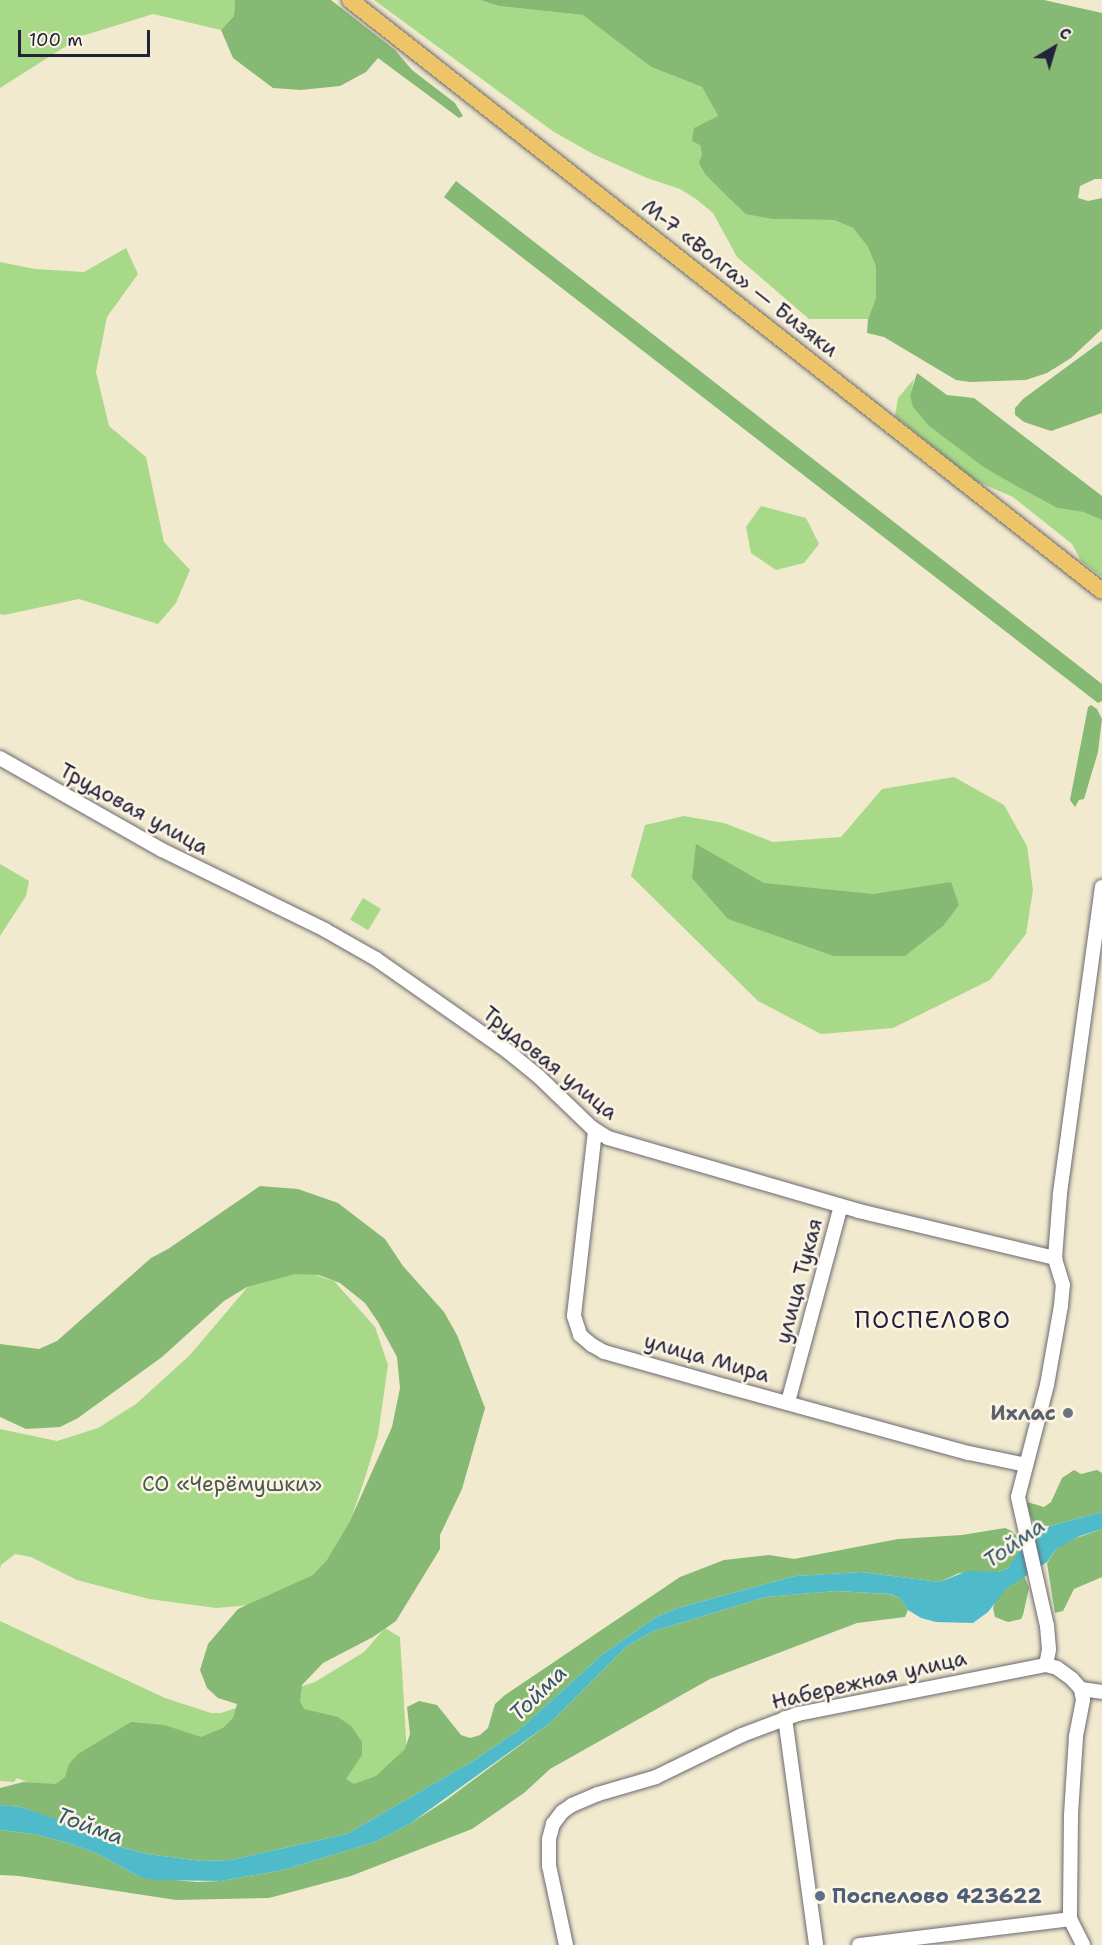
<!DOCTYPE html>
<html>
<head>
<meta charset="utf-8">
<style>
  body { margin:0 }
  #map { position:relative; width:1102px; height:1945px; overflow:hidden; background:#f2eacf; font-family:"Shantell Sans",sans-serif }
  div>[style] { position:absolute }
  .green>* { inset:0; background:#a8d988; transform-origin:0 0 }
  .forest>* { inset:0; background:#86b974 }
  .water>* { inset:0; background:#4fbbca }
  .roads { filter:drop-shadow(0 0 2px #6b686f) drop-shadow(0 0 2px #6b686f) }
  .minor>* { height:14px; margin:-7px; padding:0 7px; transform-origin:7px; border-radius:7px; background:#fff }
  .major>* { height:16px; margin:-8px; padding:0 8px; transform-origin:8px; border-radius:8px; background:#eec469 }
  .dots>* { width:16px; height:16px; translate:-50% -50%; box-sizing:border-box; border:3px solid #fcf5e5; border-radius:50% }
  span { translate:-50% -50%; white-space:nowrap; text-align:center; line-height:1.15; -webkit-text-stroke:5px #fcf5e5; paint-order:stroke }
  .street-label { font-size:21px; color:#22223b }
  .worship-label { font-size:21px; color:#5b616d; font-weight:700 }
  .right { translate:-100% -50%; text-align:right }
  .park-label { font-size:21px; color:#4a5952 }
  .service-label { font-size:21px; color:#4e5e75; font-weight:700 }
  .left { translate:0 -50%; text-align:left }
  .water-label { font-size:22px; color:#32586d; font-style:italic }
  .quarter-label { font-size:24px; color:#22223b; letter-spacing:1.5px }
  .north { position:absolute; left:1024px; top:18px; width:60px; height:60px; -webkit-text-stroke:4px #fcf5e5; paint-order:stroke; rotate:38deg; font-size:16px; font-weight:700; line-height:24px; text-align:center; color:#22223b }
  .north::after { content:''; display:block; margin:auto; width:21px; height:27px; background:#22223b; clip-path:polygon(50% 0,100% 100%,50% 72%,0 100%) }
  .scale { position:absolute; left:18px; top:30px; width:132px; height:27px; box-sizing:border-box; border:3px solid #22223b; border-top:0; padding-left:8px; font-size:18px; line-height:21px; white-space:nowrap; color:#22223b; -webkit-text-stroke:4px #fcf5e5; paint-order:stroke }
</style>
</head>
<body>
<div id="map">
  <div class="green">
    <div style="clip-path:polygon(0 0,235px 0,234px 16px,221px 30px,153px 14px,82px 36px,0 88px)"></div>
    <div style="clip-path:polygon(374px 0,480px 0,499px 6px,584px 15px,651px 67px,702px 87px,718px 116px,700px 144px,702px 155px,772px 219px,834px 220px,853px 228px,868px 247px,876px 267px,876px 298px,868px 319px,809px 319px,737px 257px,713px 213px,696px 199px,680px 189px,647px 178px,595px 155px,554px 132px)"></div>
    <div style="clip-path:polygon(126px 248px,138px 274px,107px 317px,96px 372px,109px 426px,146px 457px,164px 542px,190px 570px,176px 603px,158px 624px,79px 599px,4px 615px,0 614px,0 262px,35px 269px,84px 272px)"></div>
    <div style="clip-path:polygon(914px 379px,910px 395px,1020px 488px,1057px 508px,1083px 512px,1102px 520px,1102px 577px,1081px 561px,1072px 544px,1013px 497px,976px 481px,895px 416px,898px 398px)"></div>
    <div style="clip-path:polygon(761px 506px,806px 518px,819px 544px,804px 563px,776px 570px,751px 553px,746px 527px)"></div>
    <div style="clip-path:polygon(954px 777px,1004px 805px,1027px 846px,1033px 890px,1026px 934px,990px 980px,893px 1028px,821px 1034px,758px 1001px,631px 876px,645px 825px,684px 816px,724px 823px,773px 842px,841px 837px,882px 789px)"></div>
    <div style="clip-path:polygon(0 864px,29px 881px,26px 896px,0 936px)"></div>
    <div style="left:363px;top:898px;width:21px;height:25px;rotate:31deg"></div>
    <div style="clip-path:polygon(301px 1270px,334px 1281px,375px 1327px,388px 1365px,378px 1435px,364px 1481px,344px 1539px,324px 1568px,302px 1589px,262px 1604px,216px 1608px,149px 1599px,77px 1580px,31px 1557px,15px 1554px,1px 1565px,0 1570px,0 1429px,57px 1441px,98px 1428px,136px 1404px,190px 1355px,251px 1283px)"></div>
    <div style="clip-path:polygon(0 1621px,165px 1698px,211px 1713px,221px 1713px,315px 1682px,364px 1652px,385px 1628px,400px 1637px,408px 1771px,380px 1787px,34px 1785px,17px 1778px,14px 1782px,0 1781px)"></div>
  </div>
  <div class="forest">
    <div style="clip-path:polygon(235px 0,331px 0,395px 50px,412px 70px,455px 103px,463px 116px,459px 118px,378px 58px,366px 72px,340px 86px,301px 90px,273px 88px,233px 58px,221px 30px,234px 16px)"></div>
    <div style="clip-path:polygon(480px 0,1044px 0,1102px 13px,1102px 179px,1095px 179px,1080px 186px,1078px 198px,1088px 201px,1102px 198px,1102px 329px,1071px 358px,1047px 373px,1026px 380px,970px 382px,956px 380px,884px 337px,867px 333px,868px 319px,876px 298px,876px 267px,868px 247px,853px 228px,834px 220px,772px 219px,746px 214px,730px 199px,705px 174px,699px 163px,702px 155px,700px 145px,692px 141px,694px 128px,718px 116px,702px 87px,651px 67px,583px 15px,499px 6px)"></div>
    <div style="clip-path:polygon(456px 181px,1102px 684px,1102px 701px,1098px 703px,444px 197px)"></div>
    <div style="clip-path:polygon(1102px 341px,1102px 413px,1051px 431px,1024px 422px,1015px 415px,1015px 408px,1023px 399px)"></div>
    <div style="clip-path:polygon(917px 373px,947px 395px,974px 398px,1102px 496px,1102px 520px,1083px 512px,1057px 508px,1020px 488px,985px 468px,929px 426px,913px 407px,910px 395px)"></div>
    <div style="clip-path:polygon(1091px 705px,1097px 709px,1102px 719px,1098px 752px,1084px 799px,1079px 800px,1075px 807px,1070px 800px,1088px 707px)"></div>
    <div style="clip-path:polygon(696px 844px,764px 883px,873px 894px,951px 882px,959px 905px,943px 926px,905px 956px,834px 956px,728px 919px,692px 878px)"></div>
    <div style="clip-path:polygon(260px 1186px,298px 1189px,338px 1203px,385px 1239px,403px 1266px,444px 1312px,457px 1335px,485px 1408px,462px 1489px,440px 1535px,440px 1549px,396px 1621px,373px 1637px,323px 1663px,302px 1685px,300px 1701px,304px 1709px,338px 1717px,351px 1726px,362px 1742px,362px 1755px,346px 1779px,354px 1784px,376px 1776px,405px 1749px,410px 1734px,407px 1707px,419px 1701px,437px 1705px,461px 1735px,470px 1738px,480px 1735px,488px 1728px,495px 1704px,505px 1695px,680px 1577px,724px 1560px,769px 1555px,794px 1559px,898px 1539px,962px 1535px,1005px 1528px,1012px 1531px,1019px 1539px,1020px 1550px,1015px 1559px,1008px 1568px,998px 1572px,959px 1573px,940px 1582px,861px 1572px,795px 1576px,678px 1608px,656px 1617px,603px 1654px,519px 1730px,473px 1761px,347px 1834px,231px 1860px,202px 1861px,147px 1854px,124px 1848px,98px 1835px,21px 1807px,0 1805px,0 1788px,23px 1782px,56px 1784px,65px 1777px,69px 1764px,78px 1754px,131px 1722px,164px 1725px,201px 1737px,223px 1728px,233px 1718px,237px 1704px,218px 1698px,207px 1688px,200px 1670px,208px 1644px,238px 1609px,313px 1575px,327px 1560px,349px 1523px,392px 1427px,400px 1388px,397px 1357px,378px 1322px,365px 1303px,340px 1283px,319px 1275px,295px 1274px,247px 1287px,224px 1301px,162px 1357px,78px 1418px,60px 1427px,26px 1429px,0 1417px,0 1344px,39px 1349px,57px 1341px,151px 1258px,168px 1249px)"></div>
    <div style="clip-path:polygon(1074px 1470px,1081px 1474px,1097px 1470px,1102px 1473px,1102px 1512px,1050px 1526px,1035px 1525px,1030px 1515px,1027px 1502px,1044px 1507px,1051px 1502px,1062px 1478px)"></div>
    <div style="clip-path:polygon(1102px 1529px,1102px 1577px,1074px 1589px,1063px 1611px,1055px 1613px,1047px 1563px,1056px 1549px,1068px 1541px)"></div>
    <div style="clip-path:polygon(1024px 1576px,1029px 1588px,1023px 1615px,1021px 1619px,1008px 1622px,995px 1617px,993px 1608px,996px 1600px,1006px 1589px)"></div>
    <div style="clip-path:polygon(836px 1591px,889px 1594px,900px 1598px,908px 1610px,905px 1617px,857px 1623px,710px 1679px,550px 1769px,524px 1793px,472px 1829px,351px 1876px,269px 1898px,176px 1900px,19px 1876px,0 1875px,0 1830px,34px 1834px,68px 1843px,96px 1853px,140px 1877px,197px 1882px,221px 1881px,283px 1870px,375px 1842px,411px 1823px,445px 1801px,550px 1723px,627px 1646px,654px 1631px,766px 1597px)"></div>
  </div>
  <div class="water">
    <div style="clip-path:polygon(1102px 1512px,1102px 1529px,1080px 1536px,1056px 1549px,1047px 1562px,1006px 1589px,988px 1612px,973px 1623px,936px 1622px,921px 1618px,908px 1610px,900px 1598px,890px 1594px,836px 1591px,766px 1597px,654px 1631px,627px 1646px,550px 1723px,411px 1823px,375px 1842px,283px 1870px,221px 1881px,153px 1880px,140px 1877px,96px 1853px,68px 1843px,34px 1834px,0 1830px,0 1805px,21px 1807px,74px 1825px,124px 1848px,147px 1854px,202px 1861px,231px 1860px,347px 1834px,473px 1761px,519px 1730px,603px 1654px,656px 1617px,678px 1608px,795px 1576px,861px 1572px,940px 1582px,967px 1571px,998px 1572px,1008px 1568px,1020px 1550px,1050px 1526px)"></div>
  </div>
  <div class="roads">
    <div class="minor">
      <div style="left:0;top:758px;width:186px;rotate:29.6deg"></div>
      <div style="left:162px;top:850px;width:182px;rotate:26.1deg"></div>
      <div style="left:325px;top:930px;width:59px;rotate:29.6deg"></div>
      <div style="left:376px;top:959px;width:159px;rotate:35deg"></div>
      <div style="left:506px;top:1050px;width:41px;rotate:39.1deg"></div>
      <div style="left:538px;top:1076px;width:74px;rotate:43.9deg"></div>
      <div style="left:591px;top:1127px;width:20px;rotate:33deg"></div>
      <div style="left:608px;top:1138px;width:261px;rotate:16.2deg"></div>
      <div style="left:859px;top:1211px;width:202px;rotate:13.5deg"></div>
      <div style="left:595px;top:1131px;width:186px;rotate:96.5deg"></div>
      <div style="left:574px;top:1316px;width:20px;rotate:72deg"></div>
      <div style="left:580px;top:1335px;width:16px;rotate:40deg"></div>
      <div style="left:592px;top:1345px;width:14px;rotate:30deg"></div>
      <div style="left:604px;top:1352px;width:126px;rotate:15.7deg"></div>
      <div style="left:725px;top:1386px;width:253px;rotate:15.4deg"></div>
      <div style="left:969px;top:1453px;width:58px;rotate:11.9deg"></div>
      <div style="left:788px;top:1402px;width:203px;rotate:-74.9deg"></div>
      <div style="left:1046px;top:1665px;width:16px;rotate:-79deg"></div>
      <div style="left:1049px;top:1649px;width:23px;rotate:-95deg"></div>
      <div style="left:1047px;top:1626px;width:132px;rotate:-102.7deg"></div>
      <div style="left:1018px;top:1497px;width:116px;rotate:-75.5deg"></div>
      <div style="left:1047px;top:1385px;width:80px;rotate:-80deg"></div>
      <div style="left:1061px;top:1306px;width:21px;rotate:-85deg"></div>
      <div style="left:1063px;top:1285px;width:28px;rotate:-107deg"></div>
      <div style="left:1055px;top:1258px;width:65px;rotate:-85.6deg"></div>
      <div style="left:1060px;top:1193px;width:309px;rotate:-82.2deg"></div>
      <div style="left:1081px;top:1689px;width:21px;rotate:8deg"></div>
      <div style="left:785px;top:1718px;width:229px;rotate:82.2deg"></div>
      <div style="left:566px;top:1945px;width:81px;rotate:-102.1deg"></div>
      <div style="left:549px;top:1866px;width:27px;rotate:-90deg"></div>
      <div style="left:549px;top:1839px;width:16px;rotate:-75deg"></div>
      <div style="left:553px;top:1824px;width:15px;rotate:-53deg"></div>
      <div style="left:562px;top:1812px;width:12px;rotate:-35deg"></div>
      <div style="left:572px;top:1805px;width:28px;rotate:-23deg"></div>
      <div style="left:598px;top:1794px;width:60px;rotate:-16.3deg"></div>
      <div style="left:656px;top:1777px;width:96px;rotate:-26deg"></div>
      <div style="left:742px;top:1735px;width:60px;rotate:-20.6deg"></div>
      <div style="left:798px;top:1714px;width:253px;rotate:-11.2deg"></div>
      <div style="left:1046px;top:1665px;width:11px;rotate:15deg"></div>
      <div style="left:1057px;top:1668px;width:19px;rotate:36deg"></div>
      <div style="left:1072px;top:1679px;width:13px;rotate:48deg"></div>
      <div style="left:1081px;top:1689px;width:11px;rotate:80deg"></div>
      <div style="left:1083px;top:1700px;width:38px;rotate:101deg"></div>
      <div style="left:1076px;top:1737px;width:78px;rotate:93.7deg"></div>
      <div style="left:1071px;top:1815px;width:104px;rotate:90.6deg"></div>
      <div style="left:1070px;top:1919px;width:29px;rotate:63deg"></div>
      <div style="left:859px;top:1945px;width:213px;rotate:-7deg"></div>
    </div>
    <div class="major">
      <div style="left:350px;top:0;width:956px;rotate:38.16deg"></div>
    </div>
  </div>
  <div class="dots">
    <div style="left:1068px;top:1413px;background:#6b7280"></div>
    <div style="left:820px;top:1896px;background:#5c6f8a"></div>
  </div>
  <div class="street-label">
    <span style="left:740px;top:278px;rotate:38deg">М-7 «Волга» — Бизяки</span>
    <span style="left:134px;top:809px;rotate:29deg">Трудовая улица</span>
    <span style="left:550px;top:1063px;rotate:39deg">Трудовая улица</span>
    <span style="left:799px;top:1281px;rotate:-75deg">улица Тукая</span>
    <span style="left:707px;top:1358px;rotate:16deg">улица Мира</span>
    <span style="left:869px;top:1680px;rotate:-13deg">Набережная улица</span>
  </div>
  <div class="worship-label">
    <span class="right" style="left:1056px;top:1413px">Ихлас</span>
  </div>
  <div class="park-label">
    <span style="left:232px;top:1484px">СО «Черёмушки»</span>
  </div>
  <div class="service-label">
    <span class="left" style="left:832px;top:1896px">Поспелово 423622</span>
  </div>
  <div class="water-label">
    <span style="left:1014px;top:1543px;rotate:-35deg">Тойма</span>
    <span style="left:538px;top:1693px;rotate:-44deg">Тойма</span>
    <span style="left:90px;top:1826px;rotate:20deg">Тойма</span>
  </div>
  <div class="quarter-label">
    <span style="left:933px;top:1321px">ПОСПЕЛОВО</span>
  </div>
  <div class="north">С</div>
  <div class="scale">100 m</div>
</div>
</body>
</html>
